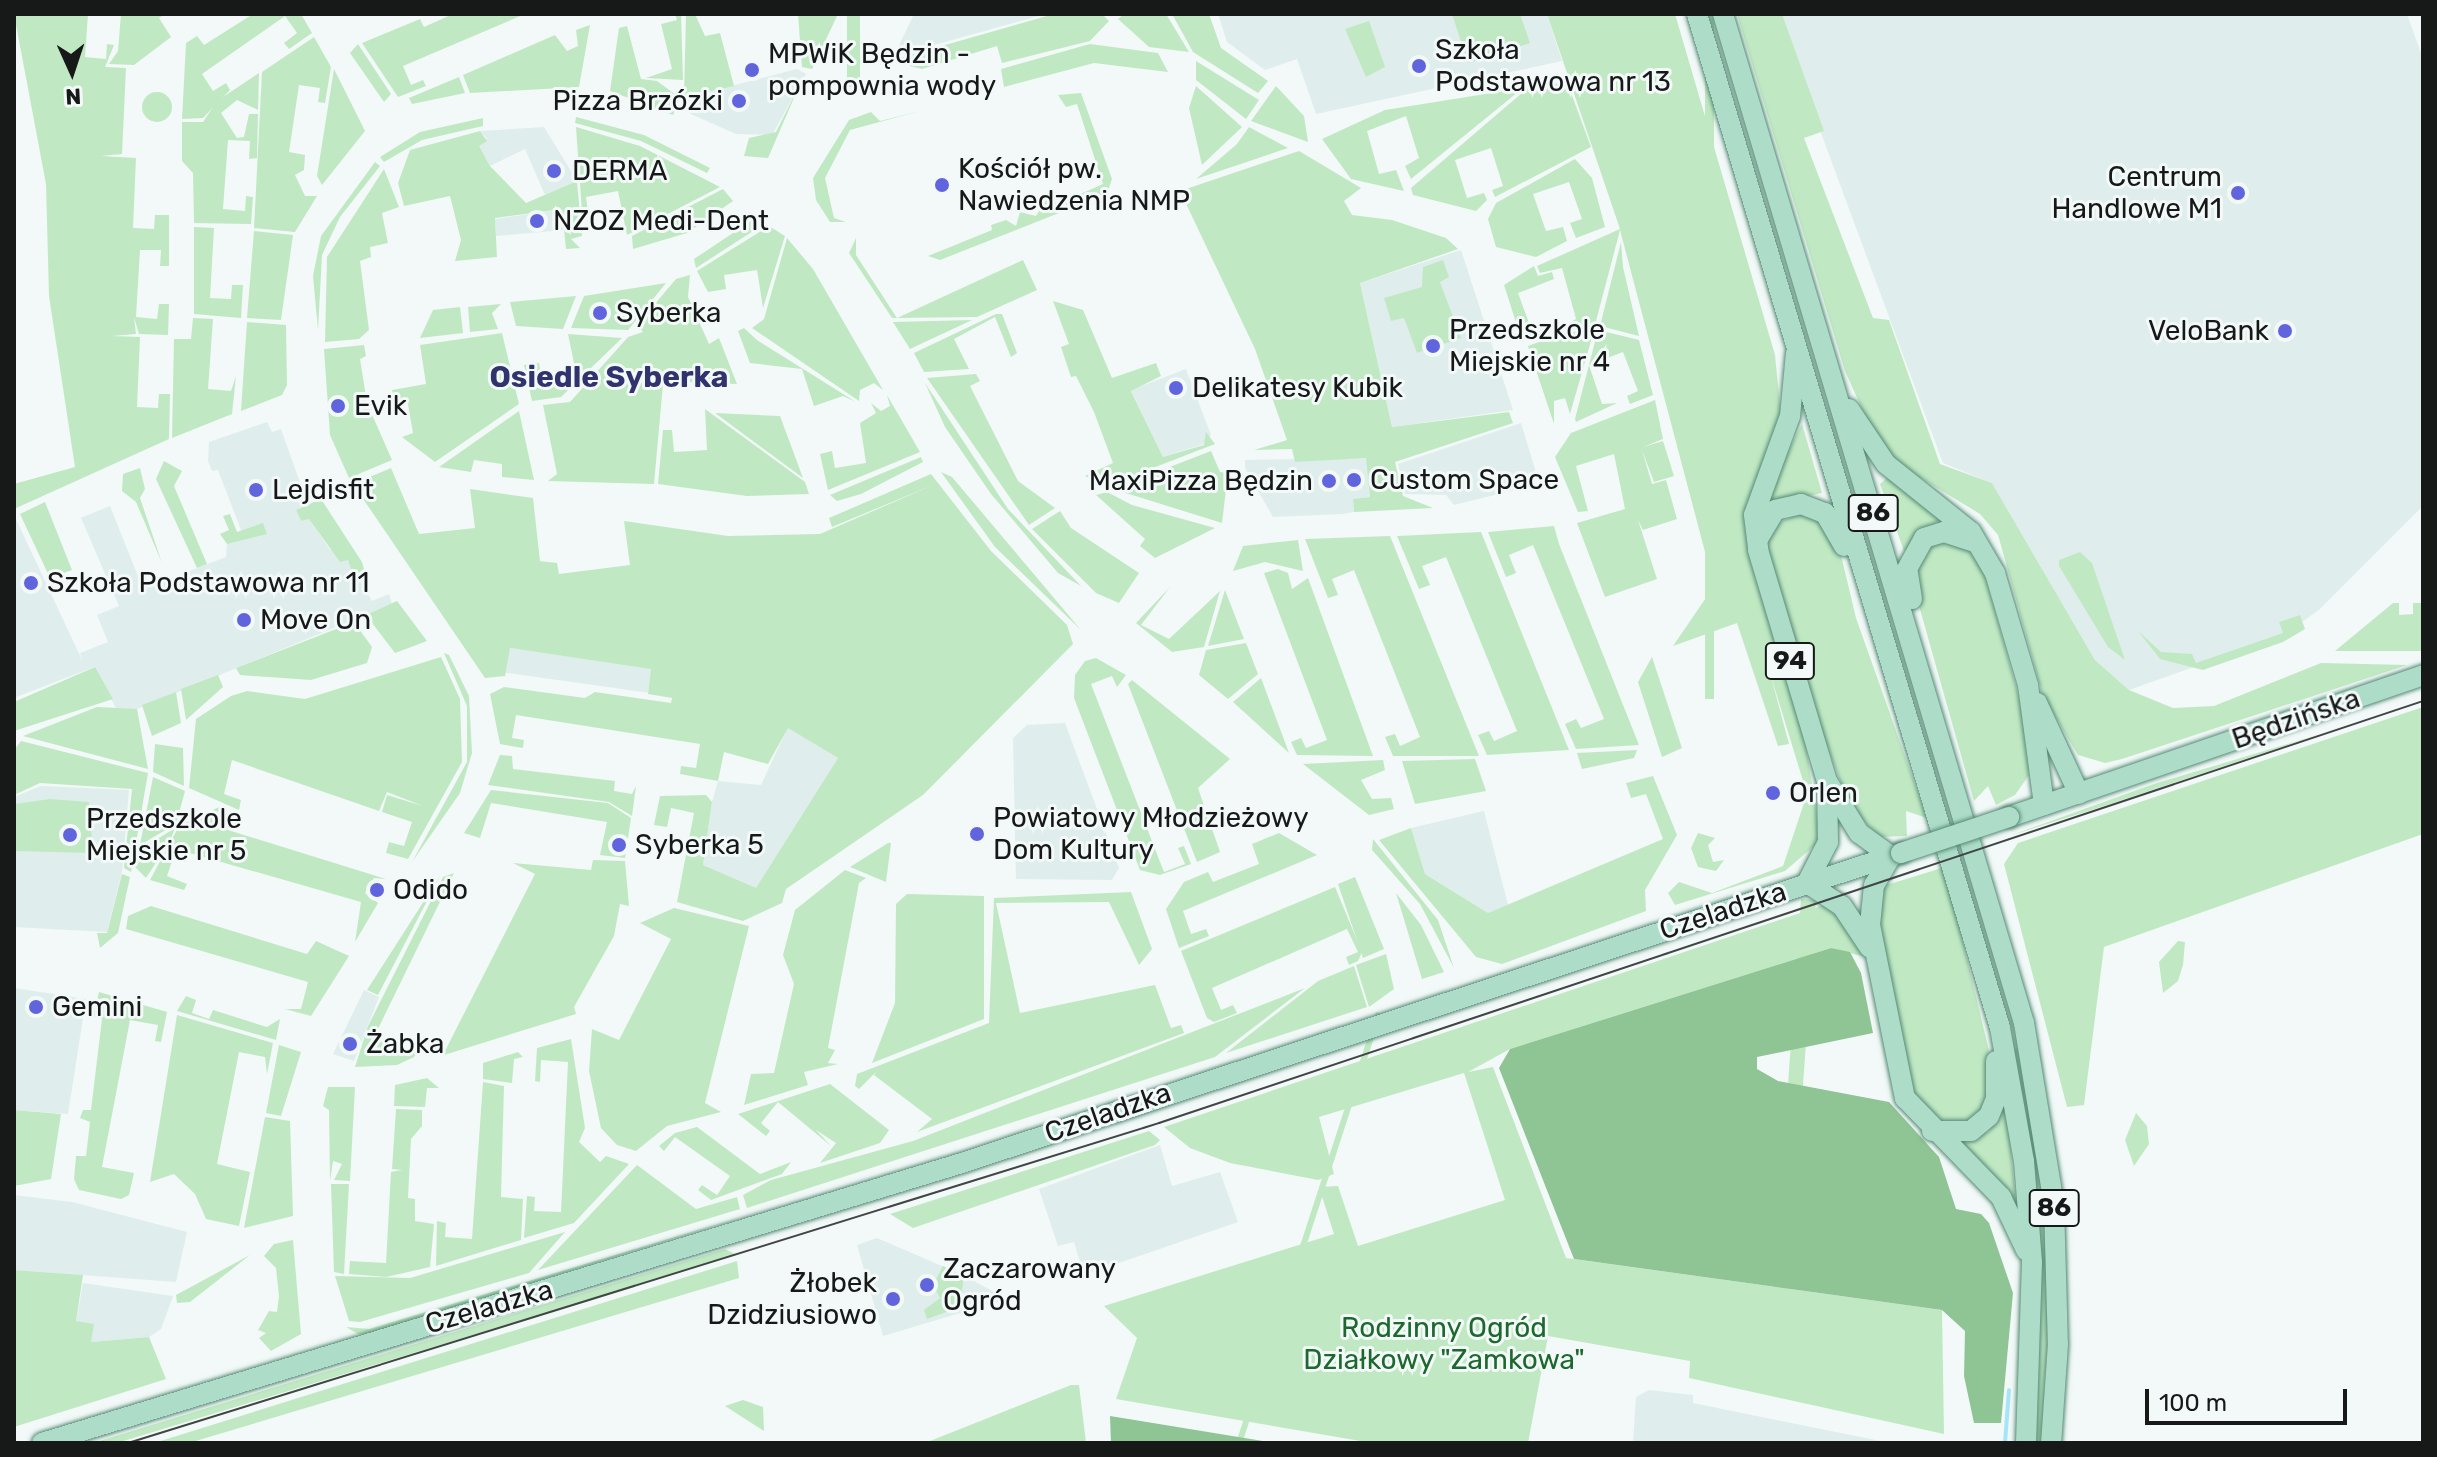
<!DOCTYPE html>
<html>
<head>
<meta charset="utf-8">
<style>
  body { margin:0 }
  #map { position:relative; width:2437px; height:1457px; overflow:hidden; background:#f2f9f8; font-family:Rubik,sans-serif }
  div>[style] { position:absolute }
  .built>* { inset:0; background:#dfeeec; transform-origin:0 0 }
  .green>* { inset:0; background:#c0e9c3; transform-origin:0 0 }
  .round { border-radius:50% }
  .forest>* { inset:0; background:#8fc494 }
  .stream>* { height:4px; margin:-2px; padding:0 2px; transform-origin:2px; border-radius:2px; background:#a6e4fa }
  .roads { filter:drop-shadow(0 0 2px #548974) drop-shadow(0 0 2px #548974) }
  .major>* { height:20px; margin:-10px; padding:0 10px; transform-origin:10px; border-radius:10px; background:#adddc9 }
  .tram>* { height:2px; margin:-1px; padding:0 1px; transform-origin:1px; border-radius:1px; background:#414544 }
  .bridges { filter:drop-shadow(0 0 2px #548974) drop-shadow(0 0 2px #548974) }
  .major-bridge>* { height:20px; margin:-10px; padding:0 10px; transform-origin:10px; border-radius:10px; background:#adddc9 }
  .dots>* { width:22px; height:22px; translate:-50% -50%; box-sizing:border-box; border:4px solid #f2f9f8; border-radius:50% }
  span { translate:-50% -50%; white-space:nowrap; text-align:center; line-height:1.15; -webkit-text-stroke:6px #f2f9f8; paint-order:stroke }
  .shield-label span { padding:2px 6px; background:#f2f9f8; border:2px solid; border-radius:6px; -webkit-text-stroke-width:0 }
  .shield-label { font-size:26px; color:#161918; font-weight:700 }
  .poi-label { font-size:28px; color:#161918 }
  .left { translate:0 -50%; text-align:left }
  .right { translate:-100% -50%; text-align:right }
  .street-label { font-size:28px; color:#161918 }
  .park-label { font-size:28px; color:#1d682d }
  .neighbourhood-label { font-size:30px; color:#30336e; font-weight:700 }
  .frame { position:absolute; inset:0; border:16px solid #161918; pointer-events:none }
  .north { position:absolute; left:32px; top:32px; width:80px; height:80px; -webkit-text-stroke:6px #f2f9f8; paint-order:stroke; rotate:177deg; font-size:22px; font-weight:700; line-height:32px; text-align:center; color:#161918 }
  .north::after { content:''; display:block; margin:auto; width:28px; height:36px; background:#161918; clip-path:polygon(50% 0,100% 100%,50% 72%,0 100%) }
  .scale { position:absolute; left:2145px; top:1389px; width:202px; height:36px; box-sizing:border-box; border:4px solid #161918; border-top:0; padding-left:10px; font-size:24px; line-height:28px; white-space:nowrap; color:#161918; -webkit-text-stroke:6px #f2f9f8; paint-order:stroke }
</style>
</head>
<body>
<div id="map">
  <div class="built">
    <div style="clip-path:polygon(914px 14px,1046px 14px,894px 56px)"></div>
    <div style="clip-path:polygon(1218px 14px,1547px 14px,1562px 61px,1316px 114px,1297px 59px,1265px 70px,1227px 42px)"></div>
    <div style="clip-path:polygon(1777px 14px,2407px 14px,2423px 59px,2423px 506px,2320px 609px,2284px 635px,2129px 690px,2095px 660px,1992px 483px,1943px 463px)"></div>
    <div style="clip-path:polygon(797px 69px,806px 74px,772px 135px,736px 134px,682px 110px,685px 98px)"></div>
    <div style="clip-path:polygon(544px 127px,577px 181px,545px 195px,525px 149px,490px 166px,478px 145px,487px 139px,480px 131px)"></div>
    <div style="clip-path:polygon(563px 209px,564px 230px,496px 236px,495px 219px)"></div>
    <div style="clip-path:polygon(1461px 250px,1513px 410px,1392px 427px,1360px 283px)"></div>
    <div style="clip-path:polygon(1186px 369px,1211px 435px,1204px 444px,1163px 457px,1131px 390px)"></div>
    <div style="clip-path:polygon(267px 422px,272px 432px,281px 429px,308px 505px,296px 510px,301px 521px,309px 518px,330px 550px,335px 546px,348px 560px,372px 601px,389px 594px,392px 604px,137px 709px,117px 710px,94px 667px,14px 698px,14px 515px,83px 662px,80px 653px,108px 642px,97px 615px,119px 606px,81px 518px,110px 506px,143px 589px,226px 557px,227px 544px,241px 530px,218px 470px,212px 471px,208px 461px,209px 442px)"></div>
    <div style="clip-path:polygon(1521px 423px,1535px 469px,1531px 486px,1454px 505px,1446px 495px,1405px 494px,1398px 464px)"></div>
    <div style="clip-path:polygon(1367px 458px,1370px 497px,1353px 499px,1354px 512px,1343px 514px,1273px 517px,1245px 468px,1245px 460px)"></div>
    <div style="left:509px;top:648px;width:144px;height:25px;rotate:8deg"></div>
    <div style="clip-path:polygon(1065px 723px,1119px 868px,1112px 880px,1016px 879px,1013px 738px,1027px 725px)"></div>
    <div style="clip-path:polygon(788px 727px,838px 758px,756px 889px,703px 865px,712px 802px,718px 781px,761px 785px)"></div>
    <div style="clip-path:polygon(41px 786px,129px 790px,122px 872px,107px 932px,14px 927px,14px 797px)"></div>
    <div style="clip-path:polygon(1484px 811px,1508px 905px,1488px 913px,1425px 874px,1411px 828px)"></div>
    <div style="clip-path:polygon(14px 988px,86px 999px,68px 1114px,14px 1110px)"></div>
    <div style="clip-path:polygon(364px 990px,379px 997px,354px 1061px,333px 1054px)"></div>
    <div style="clip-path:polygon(1160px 1145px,1172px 1186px,1220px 1172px,1238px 1222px,1084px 1275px,1074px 1242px,1058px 1246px,1039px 1189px)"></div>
    <div style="clip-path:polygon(14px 1195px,72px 1202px,187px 1232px,176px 1282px,14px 1270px)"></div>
    <div style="clip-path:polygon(877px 1238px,963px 1275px,1007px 1299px,883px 1336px,857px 1245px)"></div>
    <div style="clip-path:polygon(83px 1283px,173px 1296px,161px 1329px,149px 1337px,91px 1342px,76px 1322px)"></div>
    <div style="clip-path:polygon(1649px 1390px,1693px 1395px,1693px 1403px,1890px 1443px,1633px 1443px,1636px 1397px)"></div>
  </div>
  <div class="green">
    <div style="clip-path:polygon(14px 14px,88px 14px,85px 57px,106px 59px,107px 44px,114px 45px,105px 67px,126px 68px,122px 154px,101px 156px,136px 158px,133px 228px,154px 229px,155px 215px,169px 215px,169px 266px,160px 266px,161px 250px,140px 250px,136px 317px,157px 319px,159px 304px,169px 304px,168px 335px,139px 334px,134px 317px,136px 334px,112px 336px,140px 337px,137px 407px,158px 408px,159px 394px,170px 394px,169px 439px,14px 509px,14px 484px,75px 467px,49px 296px,46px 184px)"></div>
    <div style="clip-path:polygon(121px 14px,165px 14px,159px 18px,171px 37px,134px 65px,109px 64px,118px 51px)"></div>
    <div style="clip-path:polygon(253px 14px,301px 14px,312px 33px,289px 49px,284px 43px,297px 33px,285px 16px,202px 74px,213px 91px,226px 83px,230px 90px,203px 118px,182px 119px,186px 43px,197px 36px,204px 45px)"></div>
    <div style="clip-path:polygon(453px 14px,525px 14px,403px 66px,411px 85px,423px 80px,426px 86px,398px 97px,362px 43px,420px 19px,424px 27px)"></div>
    <div style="clip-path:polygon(675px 14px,681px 14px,683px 80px,646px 78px,672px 69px,661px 24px,677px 20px)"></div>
    <div style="clip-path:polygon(686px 14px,695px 14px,705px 36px,720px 33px,734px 86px,684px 97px)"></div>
    <div style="clip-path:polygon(798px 14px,838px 14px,812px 69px,802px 67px)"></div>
    <div style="left:847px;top:14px;width:13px;height:73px"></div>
    <div style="clip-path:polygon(1054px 14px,1102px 14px,1109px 21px,1090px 41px,1002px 63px,997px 46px,922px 69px,889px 61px)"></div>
    <div style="clip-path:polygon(1124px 14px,1166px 14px,1189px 52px,1149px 47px,1118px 19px)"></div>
    <div style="clip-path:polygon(1172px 14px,1209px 14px,1221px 48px,1268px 81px,1258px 93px,1193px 52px)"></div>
    <div style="clip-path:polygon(1452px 14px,1520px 14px,1530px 43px,1468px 63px)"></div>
    <div style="clip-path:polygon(1547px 14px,1675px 14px,1775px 355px,1782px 426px,1748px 526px,1751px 563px,1804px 735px,1821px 840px,1785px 871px,1675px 905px,1668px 893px,1679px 882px,1712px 893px,1783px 866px,1807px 794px,1770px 673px,1789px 744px,1778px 746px,1737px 623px,1673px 646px,1714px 586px,1620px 230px,1595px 325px,1560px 328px,1576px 319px,1562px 268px,1540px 273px,1537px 266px,1620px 229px)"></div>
    <div style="left:1705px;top:14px;width:9px;height:685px"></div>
    <div style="clip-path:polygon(1737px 14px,1782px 14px,1824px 131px,1804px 138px,1873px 318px,1889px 320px,1940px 464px,1992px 483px,2095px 660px,2129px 690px,2173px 708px,2214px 706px,2321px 663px,2407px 665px,2122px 759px,2105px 763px,2078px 755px,2043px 696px,1998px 535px,1980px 514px,1898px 464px,1868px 422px,1845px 371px)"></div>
    <div style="clip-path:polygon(1369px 21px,1385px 67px,1366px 77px,1345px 29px)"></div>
    <div style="clip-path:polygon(590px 25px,579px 87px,470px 93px,463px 75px,555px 35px,567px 51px,578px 46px,576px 30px)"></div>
    <div style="clip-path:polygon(627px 26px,641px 79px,657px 81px,680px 98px,673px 115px,610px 91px,619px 28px)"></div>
    <div style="clip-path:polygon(314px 37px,331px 67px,325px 103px,318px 102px,320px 88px,299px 85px,289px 152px,305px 155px,304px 170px,295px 175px,305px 196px,317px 196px,295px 232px,254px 228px,262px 72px)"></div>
    <div style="clip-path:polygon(358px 44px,391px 94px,384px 102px,350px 53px)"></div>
    <div style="clip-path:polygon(1090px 44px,1158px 53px,1168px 72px,1094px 63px,1004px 87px,1001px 69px)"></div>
    <div style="clip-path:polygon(1196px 61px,1259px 100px,1246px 119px,1196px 80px)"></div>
    <div style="clip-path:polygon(334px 69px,365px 131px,322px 185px,317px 176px)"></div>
    <div style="clip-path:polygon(259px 73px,258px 110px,237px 100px,221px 113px,237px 138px,244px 137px,249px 114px,258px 114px,257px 158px,249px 159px,250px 141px,228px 140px,223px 209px,245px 211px,246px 196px,253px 197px,251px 224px,194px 223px,193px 173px,182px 161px,182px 122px,203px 122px,217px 101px)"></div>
    <div style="clip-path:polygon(459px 77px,465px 93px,412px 104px,409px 98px)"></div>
    <div style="clip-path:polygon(1567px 82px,1591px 147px,1495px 197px,1492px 190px,1503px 186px,1491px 148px,1455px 160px,1467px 198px,1484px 193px,1487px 200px,1476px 211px,1413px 195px,1411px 188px,1529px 87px)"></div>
    <div style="clip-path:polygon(800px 84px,768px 158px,744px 156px,749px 138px,776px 132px)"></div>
    <div style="clip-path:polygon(1196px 86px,1242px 127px,1202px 165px,1189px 108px)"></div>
    <div style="clip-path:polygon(1276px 86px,1304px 116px,1308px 142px,1251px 121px)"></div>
    <div style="clip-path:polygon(1523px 88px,1411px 179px,1405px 166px,1419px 158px,1406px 116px,1367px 131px,1379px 174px,1396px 170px,1404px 191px,1351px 179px,1322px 139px,1385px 110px)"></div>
    <div class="round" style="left:142px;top:92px;width:30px;height:30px"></div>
    <div style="clip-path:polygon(1081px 93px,1112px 179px,1107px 194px,940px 260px,928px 256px,992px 230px,991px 225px,1006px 220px,1016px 226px,1020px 212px,1036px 216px,1048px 197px,1058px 204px,1103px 184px,1077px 104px,1066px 107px,1058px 95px)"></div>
    <div style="clip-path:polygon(920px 111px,850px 130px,825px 178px,834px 218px,846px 222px,830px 222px,816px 200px,813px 178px,849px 120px,871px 112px,880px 121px)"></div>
    <div style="clip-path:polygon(576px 117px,644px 135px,710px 168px,707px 173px,641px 141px,575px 123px)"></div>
    <div style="clip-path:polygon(483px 118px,483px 126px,422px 140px,384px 162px,380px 157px,420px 132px)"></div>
    <div style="clip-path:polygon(576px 127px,640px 146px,720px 187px,627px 235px,618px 191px,586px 197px,588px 211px,582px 212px)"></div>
    <div style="clip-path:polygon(1249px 127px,1288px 148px,1196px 179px,1237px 144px)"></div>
    <div style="clip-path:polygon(480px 131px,487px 141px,479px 146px,490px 166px,526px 203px,577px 181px,582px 236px,571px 239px,580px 248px,566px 249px,562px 209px,495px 218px,497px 257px,455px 261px,461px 240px,450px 196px,404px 206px,398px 183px,410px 150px)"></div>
    <div style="clip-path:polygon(1299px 151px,1361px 188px,1344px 201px,1352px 215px,1392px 220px,1446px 238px,1458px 249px,1360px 283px,1392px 427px,1509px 412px,1513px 423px,1395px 462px,1403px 496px,1433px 508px,1354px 512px,1353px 499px,1370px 497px,1366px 458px,1295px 462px,1292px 449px,1254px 450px,1287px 440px,1255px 349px,1180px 191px)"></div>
    <div style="clip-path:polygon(1575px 159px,1592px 178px,1605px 227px,1576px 238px,1570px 223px,1582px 219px,1569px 182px,1533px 194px,1546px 231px,1563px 227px,1567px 241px,1536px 257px,1496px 247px,1488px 219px,1496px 203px)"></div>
    <div style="clip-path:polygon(375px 162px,380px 166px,340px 217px,322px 255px,318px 330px,313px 276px,321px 236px)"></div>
    <div style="clip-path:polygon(384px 169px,399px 207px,382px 213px,388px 243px,370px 247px,371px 257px,360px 261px,369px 330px,359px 339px,325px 342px,327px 257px)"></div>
    <div style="clip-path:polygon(723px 189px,733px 201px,687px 233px,633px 249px,632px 236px)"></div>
    <div style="clip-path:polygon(754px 219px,764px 224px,696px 268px,694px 259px)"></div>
    <div style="clip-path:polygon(769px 226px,785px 236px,763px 308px,757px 270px,724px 275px,726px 289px,708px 292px,697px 271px)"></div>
    <div style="clip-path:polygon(194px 227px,214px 228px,210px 298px,231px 299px,232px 285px,243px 285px,241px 318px,194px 314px)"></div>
    <div style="clip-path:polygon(254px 231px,293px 235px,281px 320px,247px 318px)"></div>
    <div style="clip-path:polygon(787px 238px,813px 269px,883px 390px,874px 383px,860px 390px,859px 401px,752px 328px,764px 319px)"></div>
    <div style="clip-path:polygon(856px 238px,856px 255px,897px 318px,1023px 260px,1037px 290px,977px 317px,892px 318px,849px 253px)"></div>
    <div style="clip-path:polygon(1621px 242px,1623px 267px,1639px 336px,1600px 326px)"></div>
    <div style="clip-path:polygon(1443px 260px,1449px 277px,1440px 282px,1461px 338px,1417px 353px,1404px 318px,1391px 321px,1384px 298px,1422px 287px,1423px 267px)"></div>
    <div style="clip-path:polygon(1534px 266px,1538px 276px,1552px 272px,1554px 279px,1518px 293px,1532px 331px,1550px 331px,1522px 341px,1504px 285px)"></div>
    <div style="clip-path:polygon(690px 275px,688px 297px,709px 344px,719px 338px,737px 384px,687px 382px,686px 377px,663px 384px,654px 484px,548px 481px,557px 474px,543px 405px,570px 402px,628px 337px,643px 332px,637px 325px,676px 279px)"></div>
    <div style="clip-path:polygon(666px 283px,628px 330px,571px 328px,584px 296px)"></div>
    <div style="clip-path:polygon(576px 296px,563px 329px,516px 326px,510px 302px)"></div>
    <div style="clip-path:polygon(1053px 301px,1083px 310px,1112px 378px,1156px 363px,1161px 376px,1131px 391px,1163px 457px,1204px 445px,1206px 432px,1215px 444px,1106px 486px,1085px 476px,1113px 463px,1094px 412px,1076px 376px,1071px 377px,1061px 347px,1069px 344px)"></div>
    <div style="clip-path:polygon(501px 304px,492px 313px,498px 329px,470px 332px,468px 307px)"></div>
    <div style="clip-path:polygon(460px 307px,463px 333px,420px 338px,433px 310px)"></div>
    <div style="clip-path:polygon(996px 314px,1002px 314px,1017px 353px,1011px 357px,995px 317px,954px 339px,969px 369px,924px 372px,914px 353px)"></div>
    <div style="clip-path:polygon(193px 318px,213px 319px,208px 389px,231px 391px,236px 376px,232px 414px,172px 438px,174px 339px,191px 339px)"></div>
    <div style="clip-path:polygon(972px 320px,910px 349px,893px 322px)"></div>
    <div style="clip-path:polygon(247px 322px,286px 325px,287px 385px,282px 395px,241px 411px)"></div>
    <div style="clip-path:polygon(744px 328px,757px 340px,856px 402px,843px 396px,814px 406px,802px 369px,750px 363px,738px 331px)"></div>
    <div style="clip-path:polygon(1598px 330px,1639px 340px,1653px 395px,1630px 404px,1627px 396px,1638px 391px,1623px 352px,1589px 365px,1602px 404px,1617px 403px,1576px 422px,1575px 419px)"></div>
    <div style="clip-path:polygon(1569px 331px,1593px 334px,1570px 414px,1565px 398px,1554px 401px,1554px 424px,1528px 346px)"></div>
    <div style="clip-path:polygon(502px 333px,519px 404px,435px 462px,402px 437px,413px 433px,407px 399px,394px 400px,392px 390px,426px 384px,420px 345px)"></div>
    <div style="clip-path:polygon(568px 334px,622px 338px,561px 397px,532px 401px,524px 365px,539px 363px,543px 385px,577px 378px)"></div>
    <div style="clip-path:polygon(364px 345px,366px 356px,360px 359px,367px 403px,392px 460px,349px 478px,330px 435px,324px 349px)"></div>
    <div style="clip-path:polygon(976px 374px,980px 381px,970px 386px,1018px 481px,1055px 508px,1029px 525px,927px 378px)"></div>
    <div style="clip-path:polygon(925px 383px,1008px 509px,1081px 586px,1058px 573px,991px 494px,945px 427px)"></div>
    <div style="clip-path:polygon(887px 395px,920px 452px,828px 490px,820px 454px,832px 451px,835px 468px,866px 463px,860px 423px,876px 413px,871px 403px,881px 411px,890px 406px)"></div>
    <div style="clip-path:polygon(1655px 400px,1663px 439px,1643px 447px,1663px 441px,1674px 476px,1654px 482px,1642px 450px,1652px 484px,1666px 480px,1677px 519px,1643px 530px,1638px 520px,1657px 579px,1605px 597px,1577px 523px,1625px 509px,1614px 454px,1576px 466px,1588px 511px,1578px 512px,1555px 457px,1571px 433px)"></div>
    <div style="clip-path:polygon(705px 409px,805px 482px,809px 494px,747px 496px,658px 484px,663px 430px,672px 430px,674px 452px,707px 450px)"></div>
    <div style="clip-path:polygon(519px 411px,534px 480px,502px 477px,502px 464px,474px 460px,471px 472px,439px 467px)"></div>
    <div style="clip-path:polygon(715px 413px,780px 416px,803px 478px)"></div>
    <div style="clip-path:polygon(1802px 424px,1822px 493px,1771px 504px,1765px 497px)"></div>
    <div style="clip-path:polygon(1211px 451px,1220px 472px,1228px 473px,1222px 523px,1113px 489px)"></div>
    <div style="clip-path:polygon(921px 457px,923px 462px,861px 494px,837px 501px,830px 495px)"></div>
    <div style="clip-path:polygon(164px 461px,182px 471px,174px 486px,207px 564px,197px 568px,156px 479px)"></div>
    <div style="clip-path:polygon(140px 468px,145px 489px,140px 498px,162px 563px,136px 502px,122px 491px,123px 474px)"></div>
    <div style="clip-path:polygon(391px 468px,419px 534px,475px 528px,470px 489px,533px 498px,540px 561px,557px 563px,559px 574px,630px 565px,624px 521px,728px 536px,820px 534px,933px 485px,832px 527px,829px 518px,931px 474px,991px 551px,1067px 625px,1073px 644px,923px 795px,786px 889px,782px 903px,743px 921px,677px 902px,694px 813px,671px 808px,667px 827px,654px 825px,660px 796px,706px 795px,712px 802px,703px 865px,756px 888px,838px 758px,788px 728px,768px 764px,724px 752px,718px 781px,680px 774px,681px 766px,696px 768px,700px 744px,516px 715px,512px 738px,524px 740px,523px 748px,500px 744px,490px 694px,504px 687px,585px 698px,595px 692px,671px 703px,672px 698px,648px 694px,651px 669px,510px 648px,505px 676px,485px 678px,353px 484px)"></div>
    <div style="clip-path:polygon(941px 472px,952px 477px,1081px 630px,995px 547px)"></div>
    <div style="clip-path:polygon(1888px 477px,1942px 517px,1904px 551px,1880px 484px)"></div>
    <div style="clip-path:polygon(1107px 492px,1132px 505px,1215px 528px,1155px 558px,1140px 546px,1145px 539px,1096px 495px)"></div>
    <div style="clip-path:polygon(321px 499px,362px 562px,368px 583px,355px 580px,348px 560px,340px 562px,309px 519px,301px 521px,296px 510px)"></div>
    <div style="clip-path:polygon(45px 502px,72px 570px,50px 578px,20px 514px)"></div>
    <div style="clip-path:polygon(1060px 511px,1071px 528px,1139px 573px,1119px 603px,1096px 593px,1032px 529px)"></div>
    <div style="clip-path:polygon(1801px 512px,1818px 517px,1841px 555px,1856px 618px,1927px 818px,1906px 811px,1907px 836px,1879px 837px,1850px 806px,1814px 712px,1766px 542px,1773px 526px)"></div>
    <div style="clip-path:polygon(230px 514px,237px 532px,263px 523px,267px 534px,227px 544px,220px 534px,229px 530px,223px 516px)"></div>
    <div style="clip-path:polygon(1554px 526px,1559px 544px,1639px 745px,1576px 749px,1565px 724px,1576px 719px,1581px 728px,1604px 719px,1533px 545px,1509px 555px,1516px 573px,1506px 577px,1488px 532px)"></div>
    <div style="clip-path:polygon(1481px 532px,1569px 750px,1487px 755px,1478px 735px,1489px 731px,1494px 741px,1517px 731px,1446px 557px,1422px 566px,1430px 585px,1419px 589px,1397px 536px)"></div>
    <div style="clip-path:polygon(1390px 536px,1479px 756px,1393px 756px,1385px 737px,1395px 734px,1400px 746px,1420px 737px,1354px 570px,1332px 579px,1338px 595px,1328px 598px,1305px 539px)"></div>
    <div style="clip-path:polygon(1298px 540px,1303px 571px,1265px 562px,1233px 571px,1243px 546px)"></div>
    <div style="clip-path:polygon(1935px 542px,1966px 547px,1983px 568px,2026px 723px,2029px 775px,2015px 795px,1996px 805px,1988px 786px,1974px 801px,1914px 588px,1916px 565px)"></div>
    <div style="clip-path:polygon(2080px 552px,2092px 563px,2125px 660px,2108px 647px,2059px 566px,2059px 560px)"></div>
    <div style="clip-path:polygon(1278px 569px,1288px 573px,1292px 589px,1308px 578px,1373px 756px,1297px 755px,1291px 742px,1301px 738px,1306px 748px,1327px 740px,1264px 573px)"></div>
    <div style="clip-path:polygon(1170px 587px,1141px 625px,1169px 639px,1220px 591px,1204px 647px,1172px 652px,1136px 623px)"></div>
    <div style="clip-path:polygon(1225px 590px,1244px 639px,1208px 646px)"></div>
    <div style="clip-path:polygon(397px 601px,427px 641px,395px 653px,366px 615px)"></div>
    <div style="clip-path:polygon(2393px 603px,2399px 603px,2399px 615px,2413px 614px,2413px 603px,2423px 603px,2423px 651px,2335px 651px)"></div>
    <div style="clip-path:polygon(2300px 615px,2305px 629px,2283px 642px,2203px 670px,2160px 659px,2138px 631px,2161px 652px,2192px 654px,2196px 663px,2283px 633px,2279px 622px)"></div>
    <div style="clip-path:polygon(354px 622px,372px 647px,367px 663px,311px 680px,240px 675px,236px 668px)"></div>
    <div style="clip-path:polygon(1246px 643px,1258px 674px,1228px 699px,1199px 675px,1206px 650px)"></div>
    <div style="clip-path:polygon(444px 653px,449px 655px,469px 696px,472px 753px,460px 793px,412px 862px,467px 762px,467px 706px)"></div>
    <div style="clip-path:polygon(441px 657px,460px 699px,462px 762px,408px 859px,386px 853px,389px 842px,404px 846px,412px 822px,382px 812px,387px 795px,423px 806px,387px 792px,379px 811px,232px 760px,224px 794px,241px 800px,239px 810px,189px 788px,196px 719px,231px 696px,247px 691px,305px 699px)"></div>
    <div style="clip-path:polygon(1652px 657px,1682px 748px,1662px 757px,1638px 682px)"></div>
    <div style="clip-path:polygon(1096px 658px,1126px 675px,1117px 687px,1112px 676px,1091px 684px,1164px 872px,1185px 864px,1178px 848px,1184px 846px,1191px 864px,1160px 875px,1140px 870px,1074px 698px,1075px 675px,1085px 661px)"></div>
    <div style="clip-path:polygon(95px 667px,113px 699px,14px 731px,14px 702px)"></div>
    <div style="clip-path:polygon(218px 675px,223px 687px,186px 720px,181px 689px)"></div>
    <div style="clip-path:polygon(1261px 678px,1289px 753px,1233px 702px)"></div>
    <div style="clip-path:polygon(1132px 680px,1230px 759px,1198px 788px,1220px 852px,1197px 862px,1128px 684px)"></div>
    <div style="clip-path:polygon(176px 692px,181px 723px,152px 736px,142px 705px)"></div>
    <div style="clip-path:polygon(97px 707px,137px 709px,148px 769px,23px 736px)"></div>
    <div style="clip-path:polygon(2423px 707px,2423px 834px,2104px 947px,2084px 1105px,2067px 1107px,2004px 864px,2018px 843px)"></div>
    <div style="clip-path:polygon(2324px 733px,2098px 808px,2009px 836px,2154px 784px)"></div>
    <div style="clip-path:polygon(21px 741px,148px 773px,131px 872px,124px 868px,132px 789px,40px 783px,14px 795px,14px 750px)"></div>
    <div style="clip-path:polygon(155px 744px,183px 748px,184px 786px,153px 772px)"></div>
    <div style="clip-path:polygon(1637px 750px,1634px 758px,1582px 769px,1577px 753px)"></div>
    <div style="clip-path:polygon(500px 755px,512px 756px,513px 769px,615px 781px,614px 791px,632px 794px,636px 786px,632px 816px,609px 802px,488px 785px)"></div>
    <div style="clip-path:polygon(1475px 759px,1486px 791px,1415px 804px,1402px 761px)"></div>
    <div style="clip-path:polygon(1383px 760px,1385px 770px,1361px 780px,1372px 799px,1391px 798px,1394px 809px,1369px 815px,1303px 764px)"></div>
    <div style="clip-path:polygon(1653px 776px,1677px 835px,1645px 890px,1646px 911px,1502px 964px,1476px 957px,1379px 840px,1411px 828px,1425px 874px,1488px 913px,1663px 839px,1646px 794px,1631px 798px,1626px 783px)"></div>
    <div style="clip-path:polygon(153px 777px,185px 791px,176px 824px,140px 845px)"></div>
    <div style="clip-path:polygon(491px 790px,608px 803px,631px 818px,625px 858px,600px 855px,607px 822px,491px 803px,480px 838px,464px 833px)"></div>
    <div style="clip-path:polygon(50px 799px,89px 802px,93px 853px,14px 851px,14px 804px)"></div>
    <div style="clip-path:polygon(219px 807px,215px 826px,386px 879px,374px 878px,365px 893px,378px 903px,355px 942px,361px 902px,176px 849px,167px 876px,187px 884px,184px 890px,150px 880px,179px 826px)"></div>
    <div style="clip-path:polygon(175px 828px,170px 841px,146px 878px,135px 867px,138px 851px)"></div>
    <div style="clip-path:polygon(1279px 833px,1317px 855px,1183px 911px,1191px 934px,1206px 929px,1209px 936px,1179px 948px,1166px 909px,1184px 882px,1208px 872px,1213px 882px,1259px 864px,1252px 844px)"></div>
    <div style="clip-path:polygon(1698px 833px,1715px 838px,1708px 845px,1713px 862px,1724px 860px,1716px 871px,1698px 867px,1691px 848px)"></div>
    <div style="clip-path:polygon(1373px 839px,1438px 920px,1454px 968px,1420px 904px,1372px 850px)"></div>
    <div style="clip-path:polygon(891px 843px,886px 882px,850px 867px,888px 843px)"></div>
    <div style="clip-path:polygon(593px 860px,625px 861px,629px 906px,620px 904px,614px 936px,574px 1007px,576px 1014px,444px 1055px,439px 1049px,446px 1049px,535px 874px,513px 863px,591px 870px)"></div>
    <div style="clip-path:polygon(1945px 867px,1991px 1059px,1991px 1090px,1982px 1113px,1968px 1123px,1940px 1123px,1912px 1096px,1877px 911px,1880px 887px)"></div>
    <div style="clip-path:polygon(845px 870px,866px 878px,859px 883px,828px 1048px,835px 1050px,828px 1063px,838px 1064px,804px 1072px,808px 1085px,744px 1105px,751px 1074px,774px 1073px,794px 984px,783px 955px,795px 910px)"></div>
    <div style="clip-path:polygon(454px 873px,374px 1037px,407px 1055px,418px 1037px,423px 1040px,414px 1057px,397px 1065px,355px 1067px,368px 1026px,443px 877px)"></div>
    <div style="clip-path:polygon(122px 874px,130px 877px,118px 933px,100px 948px,97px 933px,107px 933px)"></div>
    <div style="clip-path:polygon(440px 876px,378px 995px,367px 990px)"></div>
    <div style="clip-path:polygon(1355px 877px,1384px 949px,1363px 958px,1338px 884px)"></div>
    <div style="clip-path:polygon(1335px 887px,1362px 952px,1358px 961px,1349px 965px,1346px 957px,1358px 952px,1347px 929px,1212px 988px,1221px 1010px,1233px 1005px,1237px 1013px,1214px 1022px,1207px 1018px,1181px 951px)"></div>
    <div style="clip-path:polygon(1131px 892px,1152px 949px,1139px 965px,1109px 902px,996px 903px,1020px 1013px,1155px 985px,1171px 1028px,1181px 1025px,1184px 1033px,917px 1132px,932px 1119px,874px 1075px,877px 1071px,859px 1089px,855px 1086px,857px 1074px,989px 1023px,994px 898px)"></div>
    <div style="clip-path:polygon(1396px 893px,1421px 925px,1444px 972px,1422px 979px)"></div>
    <div style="clip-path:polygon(907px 894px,984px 896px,984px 1019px,872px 1063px,895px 1003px,896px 904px)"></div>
    <div style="left:1801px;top:899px;width:15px;height:427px;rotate:4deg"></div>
    <div style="clip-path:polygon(1824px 905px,1857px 933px,1865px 957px,1831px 948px,1510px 1049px,1468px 1072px,1493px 1067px,1566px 1258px,1942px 1310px,1944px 1434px,1689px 1378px,1690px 1361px,1548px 1336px,1528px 1443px,1372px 1443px,1116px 1399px,1137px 1338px,1104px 1306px,1334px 1234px,1319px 1187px,1338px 1186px,1358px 1246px,1505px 1200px,1464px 1073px,1319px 1117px,1334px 1174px,1318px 1180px,1230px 1163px,1190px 1148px,1164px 1127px)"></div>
    <div style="clip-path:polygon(151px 906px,307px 954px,316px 941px,349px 956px,311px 1016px,285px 1009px,301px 1009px,308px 982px,126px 929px,128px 916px)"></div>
    <div style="clip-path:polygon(674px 908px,749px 926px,705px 1103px,721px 1112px,667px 1126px,636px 1151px,617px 1145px,601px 1128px,589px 1071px,592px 1029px,619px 1040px,671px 939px,640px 923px)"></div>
    <div style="clip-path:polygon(2178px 941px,2185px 942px,2183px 965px,2178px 981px,2163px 993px,2159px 962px)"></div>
    <div style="clip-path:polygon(1386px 954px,1394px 989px,1369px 1007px,1356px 965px)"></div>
    <div style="clip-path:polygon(1354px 966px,1367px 1007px,1226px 1053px,1318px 981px)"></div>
    <div style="clip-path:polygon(1305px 988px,1215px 1057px,747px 1208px,743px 1195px,771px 1180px,913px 1141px)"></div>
    <div style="clip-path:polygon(99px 992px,167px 1012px,161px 1042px,155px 1041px,158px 1025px,130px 1020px,102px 1167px,134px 1173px,129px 1195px,121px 1199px,79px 1190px,74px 1179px,76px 1156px,86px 1156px,90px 1122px,80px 1118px,83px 1110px,91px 1110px,102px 1019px,93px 1016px)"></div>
    <div style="clip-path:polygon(186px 996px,196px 1000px,192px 1013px,209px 1019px,213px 1010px,267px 1027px,280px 1019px,276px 1040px,177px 1011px)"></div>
    <div style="left:1376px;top:1012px;width:6px;height:647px;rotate:18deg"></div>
    <div style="clip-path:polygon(177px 1015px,273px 1043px,267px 1074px,265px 1057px,239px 1052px,217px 1164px,250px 1172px,239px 1226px,206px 1219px,195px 1194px,174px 1174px,150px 1182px)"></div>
    <div style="clip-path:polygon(571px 1039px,585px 1128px,579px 1142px,600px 1162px,606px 1156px,629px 1164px,574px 1223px,524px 1238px,527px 1196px,535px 1197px,534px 1211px,561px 1212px,568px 1062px,541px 1060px,540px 1082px,535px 1081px,537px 1048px)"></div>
    <div style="clip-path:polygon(279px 1045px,301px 1052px,281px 1116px,266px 1113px)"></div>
    <div style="clip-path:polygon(2022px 1047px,2042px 1170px,2049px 1315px,2041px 1443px,2034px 1443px,2040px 1261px,2026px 1108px,2012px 1050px)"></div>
    <div style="clip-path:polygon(518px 1052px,523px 1057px,514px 1059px,512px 1083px,483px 1079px,483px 1063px)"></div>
    <div style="clip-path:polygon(427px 1078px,439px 1088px,427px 1088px,425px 1107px,394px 1106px,395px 1085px)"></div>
    <div style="clip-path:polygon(483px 1082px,504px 1086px,501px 1197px,523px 1199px,521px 1240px,436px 1266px,437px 1221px,446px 1223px,445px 1237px,472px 1239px)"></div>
    <div style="clip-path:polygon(830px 1084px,889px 1130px,880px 1143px,820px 1163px,836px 1143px,816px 1130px,831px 1146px,778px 1102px,761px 1123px,770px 1131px,766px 1136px,738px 1114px)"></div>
    <div style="clip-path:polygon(328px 1087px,355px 1087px,350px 1181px,334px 1180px,342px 1164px,333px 1161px,330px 1181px,329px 1110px,323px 1106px)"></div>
    <div style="clip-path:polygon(2004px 1104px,2008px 1121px,2016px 1205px,1950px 1141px,1988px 1132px)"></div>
    <div style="clip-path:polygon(396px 1109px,422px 1110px,422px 1126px,411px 1139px,408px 1198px,415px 1199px,415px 1221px,434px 1224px,430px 1267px,386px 1277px,349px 1274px,350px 1261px,386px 1263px,391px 1172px,402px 1170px,392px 1169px)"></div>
    <div style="clip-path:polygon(14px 1110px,61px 1114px,51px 1179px,14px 1186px)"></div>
    <div style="clip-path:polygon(2136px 1113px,2147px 1126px,2149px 1144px,2134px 1166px,2125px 1140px)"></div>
    <div style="clip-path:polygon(265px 1117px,290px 1121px,293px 1216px,244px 1228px)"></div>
    <div style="clip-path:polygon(697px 1127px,760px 1174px,791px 1162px,782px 1174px,711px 1200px,698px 1190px,702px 1185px,717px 1195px,730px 1176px,675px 1137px,664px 1151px,659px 1146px,675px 1133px)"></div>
    <div style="clip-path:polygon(1149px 1131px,1160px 1140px,1155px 1145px,913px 1228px,890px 1214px)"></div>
    <div style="clip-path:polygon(637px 1165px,696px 1209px,737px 1197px,740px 1209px,538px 1270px)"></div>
    <div style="clip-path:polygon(331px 1184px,349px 1184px,344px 1274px,334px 1272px)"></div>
    <div style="clip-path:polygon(745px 1216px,367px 1334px,358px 1334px,346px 1327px,369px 1329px)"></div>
    <div style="clip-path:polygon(565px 1232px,529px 1273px,360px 1322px,349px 1321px,335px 1276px,410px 1278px)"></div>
    <div style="clip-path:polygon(293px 1240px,301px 1334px,271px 1351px,259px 1338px,266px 1333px,258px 1330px,269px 1311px,277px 1312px,279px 1296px,276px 1268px,264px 1256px,274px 1244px)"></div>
    <div style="clip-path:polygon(725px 1249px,737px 1255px,117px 1443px,93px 1443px)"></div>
    <div style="clip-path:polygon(250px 1255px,190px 1302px,177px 1303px,176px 1295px)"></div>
    <div style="clip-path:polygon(737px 1261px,739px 1278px,189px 1443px,154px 1443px)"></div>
    <div style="clip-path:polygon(943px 1266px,964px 1276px,960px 1307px,927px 1319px,924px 1310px,940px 1298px,933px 1285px)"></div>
    <div style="clip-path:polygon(14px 1270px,83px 1275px,76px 1321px,94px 1324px,91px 1342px,149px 1337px,166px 1379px,14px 1427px)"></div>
    <div style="clip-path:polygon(1071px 1385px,1079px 1385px,1086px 1443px,925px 1443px)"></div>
    <div style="clip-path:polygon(743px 1400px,763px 1407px,764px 1431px,725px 1406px)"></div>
  </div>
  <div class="forest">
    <div style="clip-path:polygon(1831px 948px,1850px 952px,1861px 973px,1873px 1033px,1757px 1057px,1757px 1069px,1778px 1081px,1889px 1102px,1939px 1157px,1956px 1209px,1981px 1214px,1989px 1223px,2013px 1293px,2001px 1423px,1974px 1423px,1964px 1376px,1965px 1331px,1942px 1310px,1574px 1259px,1499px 1068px,1510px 1049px)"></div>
    <div style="clip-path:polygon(1110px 1416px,1275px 1443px,1111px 1443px)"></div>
  </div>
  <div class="stream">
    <div style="left:2005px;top:1443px;width:53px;rotate:-85.7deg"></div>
  </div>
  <div class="roads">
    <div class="major">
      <div style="left:1697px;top:14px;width:1058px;rotate:73.36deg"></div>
      <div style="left:2000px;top:1028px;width:135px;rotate:79.8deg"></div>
      <div style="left:2024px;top:1161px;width:101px;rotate:85.5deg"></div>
      <div style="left:2032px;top:1262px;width:181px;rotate:91.9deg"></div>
      <div style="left:1723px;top:14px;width:1053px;rotate:73.39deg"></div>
      <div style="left:2024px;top:1023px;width:184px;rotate:80.6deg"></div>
      <div style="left:2054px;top:1205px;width:139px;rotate:88.4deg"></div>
      <div style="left:2058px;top:1344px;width:99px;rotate:94deg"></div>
      <div style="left:1796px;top:353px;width:63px;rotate:95.4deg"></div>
      <div style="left:1790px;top:416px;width:105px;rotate:110deg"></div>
      <div style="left:1754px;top:515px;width:35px;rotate:83deg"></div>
      <div style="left:1758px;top:550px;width:241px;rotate:73.4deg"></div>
      <div style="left:1827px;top:781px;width:61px;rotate:58.4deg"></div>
      <div style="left:1859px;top:833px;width:39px;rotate:36deg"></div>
      <div style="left:1849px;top:409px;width:66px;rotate:56.1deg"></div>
      <div style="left:1886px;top:464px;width:109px;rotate:38.7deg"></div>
      <div style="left:1971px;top:532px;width:48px;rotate:59.7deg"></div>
      <div style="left:1995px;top:573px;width:117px;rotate:73.6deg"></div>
      <div style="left:2028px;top:685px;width:121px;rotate:82.4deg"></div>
      <div style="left:1759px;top:537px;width:31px;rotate:-59deg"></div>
      <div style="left:1775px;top:510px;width:27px;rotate:-13deg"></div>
      <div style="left:1801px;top:504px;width:26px;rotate:21deg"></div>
      <div style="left:1825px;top:513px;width:38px;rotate:60deg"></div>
      <div style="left:1912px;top:599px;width:30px;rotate:-99deg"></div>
      <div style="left:1907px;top:569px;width:35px;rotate:-61deg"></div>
      <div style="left:1924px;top:538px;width:21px;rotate:-17deg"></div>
      <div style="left:1944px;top:532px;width:32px;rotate:18deg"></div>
      <div style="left:2037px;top:703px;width:100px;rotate:65.2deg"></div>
      <div style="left:2009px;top:817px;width:438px;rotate:-18.9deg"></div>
      <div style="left:1891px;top:856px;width:34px;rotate:120deg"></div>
      <div style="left:1874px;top:885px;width:40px;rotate:95.7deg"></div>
      <div style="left:1870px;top:925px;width:177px;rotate:78.6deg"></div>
      <div style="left:1905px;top:1098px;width:138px;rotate:45.9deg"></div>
      <div style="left:2001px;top:1197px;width:59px;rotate:64.7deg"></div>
      <div style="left:1807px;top:883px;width:46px;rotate:-62.9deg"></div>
      <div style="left:1828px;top:842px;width:57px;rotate:-91deg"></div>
      <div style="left:1807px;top:883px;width:42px;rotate:33.3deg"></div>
      <div style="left:1842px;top:906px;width:50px;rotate:56.3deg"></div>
      <div style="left:1932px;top:1131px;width:39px"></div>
      <div style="left:1971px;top:1131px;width:23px;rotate:-40deg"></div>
      <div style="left:1989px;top:1116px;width:18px;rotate:-68deg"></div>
      <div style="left:1996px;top:1099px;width:38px;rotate:-90deg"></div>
      <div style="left:42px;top:1443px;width:962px;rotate:-16.93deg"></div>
      <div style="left:962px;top:1163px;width:989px;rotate:-18.27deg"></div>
    </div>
  </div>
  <div class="tram">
    <div style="left:128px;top:1443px;width:1080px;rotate:-17.24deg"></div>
    <div style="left:1159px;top:1123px;width:1333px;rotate:-18.46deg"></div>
  </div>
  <div class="bridges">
    <div class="major-bridge">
      <div style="left:1901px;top:853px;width:114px;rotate:-18.4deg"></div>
    </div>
  </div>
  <div class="dots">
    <div style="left:1419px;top:66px;background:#6065dd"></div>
    <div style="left:752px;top:70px;background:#6065dd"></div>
    <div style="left:739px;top:101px;background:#6065dd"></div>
    <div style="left:554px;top:171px;background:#6065dd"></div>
    <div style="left:942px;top:185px;background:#6065dd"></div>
    <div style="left:2238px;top:193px;background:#6065dd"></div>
    <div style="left:537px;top:221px;background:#6065dd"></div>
    <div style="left:600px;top:313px;background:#6065dd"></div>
    <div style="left:2285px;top:331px;background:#6065dd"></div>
    <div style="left:1433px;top:346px;background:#6065dd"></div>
    <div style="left:1176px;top:388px;background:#6065dd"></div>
    <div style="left:338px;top:406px;background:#6065dd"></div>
    <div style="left:1354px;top:480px;background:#6065dd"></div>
    <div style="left:1329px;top:481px;background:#6065dd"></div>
    <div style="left:256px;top:490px;background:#6065dd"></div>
    <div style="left:31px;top:583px;background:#6065dd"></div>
    <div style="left:244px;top:620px;background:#6065dd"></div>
    <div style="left:1773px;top:793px;background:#6065dd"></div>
    <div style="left:977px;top:834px;background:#6065dd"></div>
    <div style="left:70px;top:835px;background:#6065dd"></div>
    <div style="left:619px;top:845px;background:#6065dd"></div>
    <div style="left:377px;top:890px;background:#6065dd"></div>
    <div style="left:36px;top:1007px;background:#6065dd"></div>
    <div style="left:350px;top:1044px;background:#6065dd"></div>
    <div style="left:927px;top:1285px;background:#6065dd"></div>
    <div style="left:893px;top:1299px;background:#6065dd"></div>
  </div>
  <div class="shield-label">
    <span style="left:1873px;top:513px">86</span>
    <span style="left:1790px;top:661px">94</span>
    <span style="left:2054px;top:1208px">86</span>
  </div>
  <div class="poi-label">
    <span class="left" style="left:1435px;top:66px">Szkoła<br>Podstawowa nr 13</span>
    <span class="left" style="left:768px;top:70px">MPWiK Będzin -<br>pompownia wody</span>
    <span class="right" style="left:723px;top:101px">Pizza Brzózki</span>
    <span class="left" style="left:958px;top:185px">Kościół pw.<br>Nawiedzenia NMP</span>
    <span class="left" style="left:572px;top:171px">DERMA</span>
    <span class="right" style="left:2222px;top:193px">Centrum<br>Handlowe M1</span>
    <span class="left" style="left:553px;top:221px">NZOZ Medi-Dent</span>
    <span class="left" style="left:616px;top:313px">Syberka</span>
    <span class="left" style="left:1449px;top:346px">Przedszkole<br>Miejskie nr 4</span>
    <span class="right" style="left:2269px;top:331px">VeloBank</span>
    <span class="left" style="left:1192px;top:388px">Delikatesy Kubik</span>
    <span class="left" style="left:354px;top:406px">Evik</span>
    <span class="left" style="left:1370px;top:480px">Custom Space</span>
    <span class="right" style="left:1313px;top:481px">MaxiPizza Będzin</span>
    <span class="left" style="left:272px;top:490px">Lejdisfit</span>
    <span class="left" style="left:47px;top:583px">Szkoła Podstawowa nr 11</span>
    <span class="left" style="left:260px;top:620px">Move On</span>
    <span class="left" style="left:1789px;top:793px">Orlen</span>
    <span class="left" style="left:993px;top:834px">Powiatowy Młodzieżowy<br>Dom Kultury</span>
    <span class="left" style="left:86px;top:835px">Przedszkole<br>Miejskie nr 5</span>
    <span class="left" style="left:635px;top:845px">Syberka 5</span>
    <span class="left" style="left:393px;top:890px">Odido</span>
    <span class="left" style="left:52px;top:1007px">Gemini</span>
    <span class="left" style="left:366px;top:1044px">Żabka</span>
    <span class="left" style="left:943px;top:1285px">Zaczarowany<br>Ogród</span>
    <span class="right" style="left:877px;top:1299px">Żłobek<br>Dzidziusiowo</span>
  </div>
  <div class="street-label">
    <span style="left:2296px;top:719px;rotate:-19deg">Będzińska</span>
    <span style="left:1723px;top:911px;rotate:-18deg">Czeladzka</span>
    <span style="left:1108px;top:1113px;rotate:-19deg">Czeladzka</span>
    <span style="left:489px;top:1307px;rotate:-16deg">Czeladzka</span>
  </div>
  <div class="park-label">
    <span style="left:1444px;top:1344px">Rodzinny Ogród<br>Działkowy "Zamkowa"</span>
  </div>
  <div class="neighbourhood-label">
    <span style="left:609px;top:377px">Osiedle Syberka</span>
  </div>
  <div class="frame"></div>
  <div class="north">N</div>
  <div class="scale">100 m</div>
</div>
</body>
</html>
